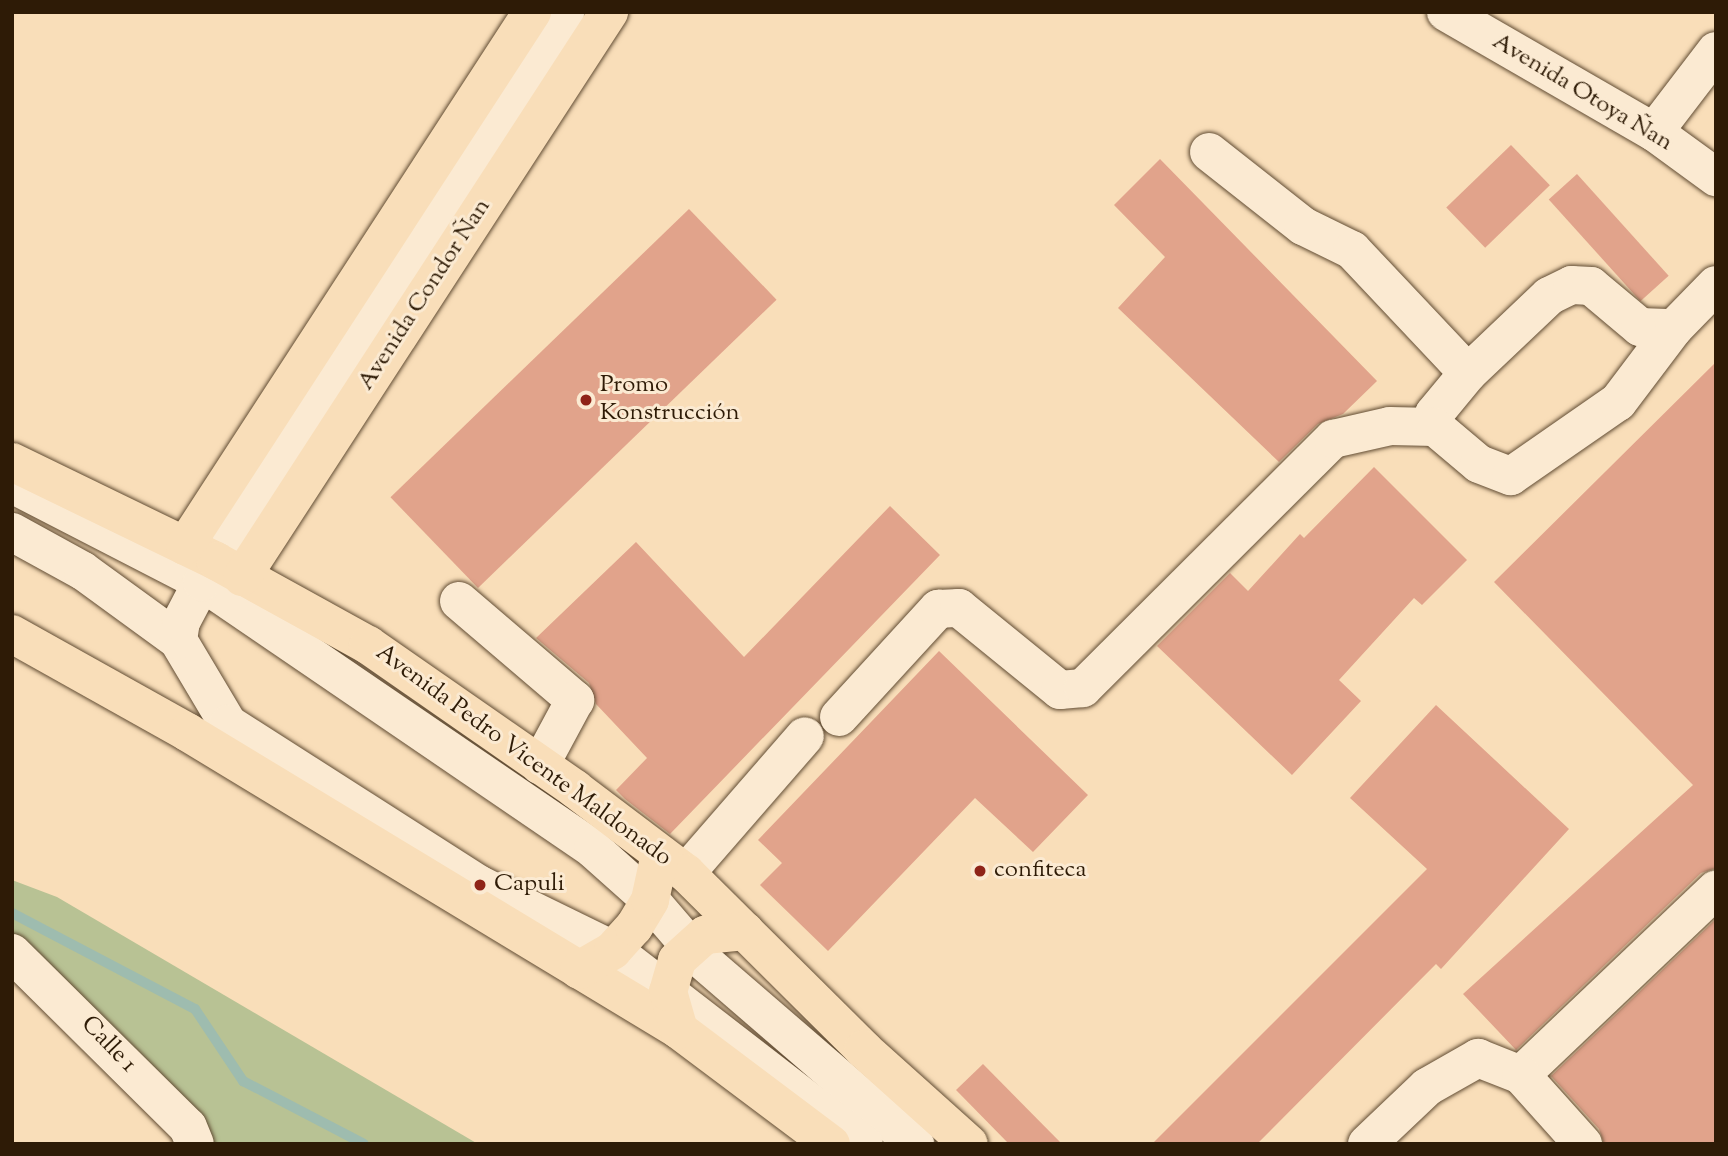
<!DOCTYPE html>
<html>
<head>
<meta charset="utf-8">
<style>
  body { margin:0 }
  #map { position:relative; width:1728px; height:1156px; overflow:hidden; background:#f9deb9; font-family:"Sorts Mill Goudy",serif }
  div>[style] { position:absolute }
  .green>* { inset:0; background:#b8c294 }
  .stream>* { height:10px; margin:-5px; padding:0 5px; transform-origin:5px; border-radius:5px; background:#9ebcaf }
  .building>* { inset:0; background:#e1a38b; transform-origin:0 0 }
  .roads { filter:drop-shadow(0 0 2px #614c33) drop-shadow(0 0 2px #614c33) }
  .minor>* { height:38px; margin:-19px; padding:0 19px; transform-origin:19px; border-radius:19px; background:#fbead2 }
  .major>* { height:38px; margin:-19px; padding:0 19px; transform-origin:19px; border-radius:19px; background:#f9deb9 }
  .dots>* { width:19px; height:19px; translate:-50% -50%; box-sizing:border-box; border:4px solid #fbead2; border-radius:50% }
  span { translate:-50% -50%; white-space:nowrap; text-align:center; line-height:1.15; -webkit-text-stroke:6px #fbead2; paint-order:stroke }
  .street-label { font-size:24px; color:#2e1b06 }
  .poi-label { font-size:24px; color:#2e1b06 }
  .left { translate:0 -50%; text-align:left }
  .frame { position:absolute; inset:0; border:14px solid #2e1b06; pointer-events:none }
</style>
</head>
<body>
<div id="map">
  <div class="green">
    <div style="clip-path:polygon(12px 880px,57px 897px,478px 1144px,210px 1144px,12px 943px)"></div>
  </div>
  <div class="stream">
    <div style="left:12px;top:913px;width:207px;rotate:27.7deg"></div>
    <div style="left:195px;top:1009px;width:87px;rotate:56.3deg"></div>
    <div style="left:243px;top:1081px;width:136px;rotate:27.5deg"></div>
  </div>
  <div class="building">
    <div style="left:1511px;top:145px;width:56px;height:90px;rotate:46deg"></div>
    <div style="clip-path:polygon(1160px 159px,1377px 381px,1343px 414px,1318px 424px,1279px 462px,1118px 308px,1165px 257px,1114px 205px)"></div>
    <div style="left:1577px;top:174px;width:137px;height:38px;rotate:48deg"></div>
    <div style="left:689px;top:209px;width:126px;height:415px;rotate:46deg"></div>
    <div style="clip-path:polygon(1716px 362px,1716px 868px,1701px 873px,1516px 1050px,1463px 994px,1693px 785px,1494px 582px)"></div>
    <div style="clip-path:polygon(1374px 467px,1467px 560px,1422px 605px,1414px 598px,1339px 680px,1361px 701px,1292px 775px,1157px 646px,1230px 573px,1248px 591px,1300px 534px,1304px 538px)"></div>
    <div style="clip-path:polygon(890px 506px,940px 555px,670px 834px,625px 799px,616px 790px,647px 758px,596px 704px,589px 683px,536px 638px,636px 542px,744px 657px)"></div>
    <div style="clip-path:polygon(939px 651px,1088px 795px,1033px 852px,975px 798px,828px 951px,760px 885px,782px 863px,758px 840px)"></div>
    <div style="clip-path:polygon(1436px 705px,1569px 829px,1441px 969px,1436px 964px,1257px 1144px,1152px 1144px,1427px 869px,1350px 798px)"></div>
    <div style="clip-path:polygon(1716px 919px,1716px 1144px,1604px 1144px,1599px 1129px,1551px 1076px)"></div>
    <div style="clip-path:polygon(983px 1064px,1062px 1144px,1009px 1144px,956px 1090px)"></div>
  </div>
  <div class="roads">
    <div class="minor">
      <div style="left:1446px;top:12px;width:240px;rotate:30deg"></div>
      <div style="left:1654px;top:132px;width:77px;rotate:36deg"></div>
      <div style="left:1654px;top:132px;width:102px;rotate:-52.6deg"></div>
      <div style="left:1209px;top:152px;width:120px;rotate:38.2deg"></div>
      <div style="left:1303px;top:226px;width:55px;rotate:26.1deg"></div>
      <div style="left:1352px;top:250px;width:169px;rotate:46.7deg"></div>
      <div style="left:1435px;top:427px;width:13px;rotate:-94deg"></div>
      <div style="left:1434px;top:414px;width:53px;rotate:-50.3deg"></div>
      <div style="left:1468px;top:373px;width:112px;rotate:-43.5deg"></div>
      <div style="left:1549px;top:296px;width:25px;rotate:-26deg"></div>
      <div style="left:1572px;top:285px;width:19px;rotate:3deg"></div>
      <div style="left:1591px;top:286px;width:64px;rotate:39.9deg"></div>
      <div style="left:1640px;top:327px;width:34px;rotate:2deg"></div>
      <div style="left:12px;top:484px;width:214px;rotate:27.3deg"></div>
      <div style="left:202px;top:582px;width:473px;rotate:34.3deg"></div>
      <div style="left:593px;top:849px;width:76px;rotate:41.8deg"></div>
      <div style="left:650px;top:900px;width:78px;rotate:49.2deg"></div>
      <div style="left:701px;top:959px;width:283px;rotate:40.8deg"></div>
      <div style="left:12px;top:532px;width:81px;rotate:28.8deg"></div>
      <div style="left:83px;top:571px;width:117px;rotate:36deg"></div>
      <div style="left:178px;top:640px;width:98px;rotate:59.2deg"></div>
      <div style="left:228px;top:724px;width:299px;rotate:32.6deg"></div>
      <div style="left:480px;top:885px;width:148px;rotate:26deg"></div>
      <div style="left:613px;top:950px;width:317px;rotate:37.7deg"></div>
      <div style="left:459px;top:601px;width:153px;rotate:40.5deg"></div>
      <div style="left:575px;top:700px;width:74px;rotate:118.3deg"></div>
      <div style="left:178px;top:640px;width:18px;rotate:-81deg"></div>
      <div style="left:181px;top:622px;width:45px;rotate:-62.3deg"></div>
      <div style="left:202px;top:582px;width:676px;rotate:-57.44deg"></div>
      <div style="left:839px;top:717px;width:147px;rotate:-47.5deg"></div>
      <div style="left:938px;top:609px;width:21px;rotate:-3deg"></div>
      <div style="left:959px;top:608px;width:130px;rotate:39.1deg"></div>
      <div style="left:1060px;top:690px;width:23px;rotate:-5deg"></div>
      <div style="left:1083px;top:688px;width:353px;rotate:-44.9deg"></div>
      <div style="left:1333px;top:439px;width:58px;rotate:-12.8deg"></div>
      <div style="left:1390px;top:426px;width:45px;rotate:1.3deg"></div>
      <div style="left:1435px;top:427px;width:57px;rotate:40.1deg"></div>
      <div style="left:1479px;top:464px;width:34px;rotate:21deg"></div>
      <div style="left:1511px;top:476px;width:130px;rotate:-34.7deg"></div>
      <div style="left:1618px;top:402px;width:93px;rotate:-52.9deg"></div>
      <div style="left:1674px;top:328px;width:60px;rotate:-45.7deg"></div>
      <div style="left:686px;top:873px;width:181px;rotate:-49deg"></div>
      <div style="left:12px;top:953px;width:247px;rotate:44.7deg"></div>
      <div style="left:188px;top:1127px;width:18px;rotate:68deg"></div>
      <div style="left:1521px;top:1075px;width:269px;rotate:-43.6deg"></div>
      <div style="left:1367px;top:1144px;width:83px;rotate:-43.5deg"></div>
      <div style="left:1427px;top:1087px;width:59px;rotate:-29.6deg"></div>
      <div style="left:1478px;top:1058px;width:46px;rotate:21.6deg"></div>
      <div style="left:1521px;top:1075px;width:93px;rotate:48.1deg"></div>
    </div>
    <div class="major">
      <div style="left:12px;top:462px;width:227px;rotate:25.9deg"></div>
      <div style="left:216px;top:561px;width:174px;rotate:28.9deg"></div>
      <div style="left:368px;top:645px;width:252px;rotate:34.8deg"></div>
      <div style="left:575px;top:789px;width:139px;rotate:37.1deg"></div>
      <div style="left:686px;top:873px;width:250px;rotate:44.8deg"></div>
      <div style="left:863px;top:1049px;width:142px;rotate:41.9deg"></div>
      <div style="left:185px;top:546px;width:637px;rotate:-56.98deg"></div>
      <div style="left:242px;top:577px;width:674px;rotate:-56.99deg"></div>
      <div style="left:12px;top:634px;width:201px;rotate:29.2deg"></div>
      <div style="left:187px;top:732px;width:575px;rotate:31.2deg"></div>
      <div style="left:679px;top:1030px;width:190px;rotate:36.9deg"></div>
      <div style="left:579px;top:970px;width:39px;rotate:-30deg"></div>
      <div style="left:613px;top:950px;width:31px;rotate:-48deg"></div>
      <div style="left:634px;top:927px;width:31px;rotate:-59deg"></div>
      <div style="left:650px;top:900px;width:47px;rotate:-77.7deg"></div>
      <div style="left:679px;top:1030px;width:40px;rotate:-106deg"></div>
      <div style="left:668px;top:992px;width:33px;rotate:-74deg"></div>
      <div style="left:677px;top:960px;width:38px;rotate:-42deg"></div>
      <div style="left:705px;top:935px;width:40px;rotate:-5.7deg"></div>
    </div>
  </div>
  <div class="dots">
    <div style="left:586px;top:400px;background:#8f2418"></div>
    <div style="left:980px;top:871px;background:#8f2418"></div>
    <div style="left:480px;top:885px;background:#8f2418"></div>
  </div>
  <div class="street-label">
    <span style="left:1582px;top:93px;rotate:31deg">Avenida Otoya Ñan</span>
    <span style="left:425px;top:295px;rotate:-57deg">Avenida Condor Ñan</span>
    <span style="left:523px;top:756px;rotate:36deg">Avenida Pedro Vicente Maldonado</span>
    <span style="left:108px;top:1045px;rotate:46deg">Calle 1</span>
  </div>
  <div class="poi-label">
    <span class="left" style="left:600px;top:400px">Promo<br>Konstrucción</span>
    <span class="left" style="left:994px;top:871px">confiteca</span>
    <span class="left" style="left:494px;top:885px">Capuli</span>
  </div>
  <div class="frame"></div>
</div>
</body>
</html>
